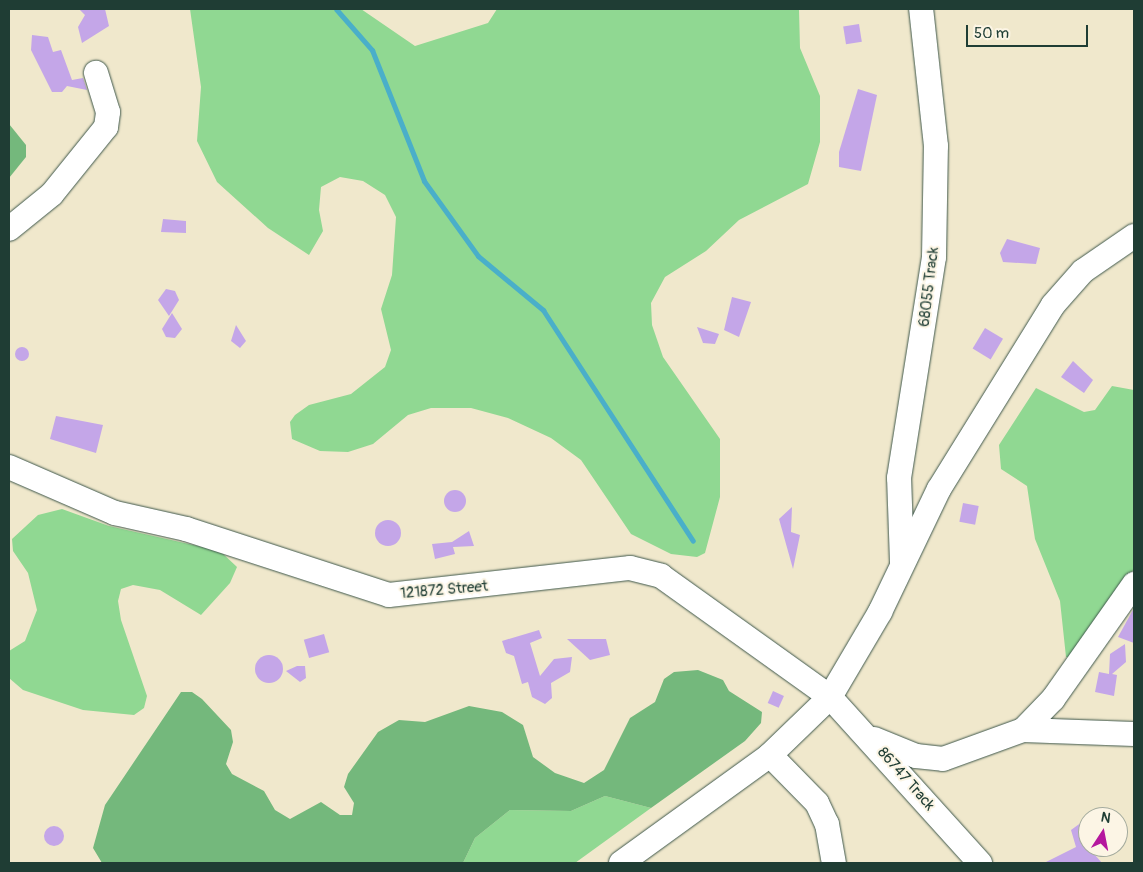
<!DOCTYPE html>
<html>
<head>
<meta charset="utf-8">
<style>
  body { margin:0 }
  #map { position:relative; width:1143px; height:872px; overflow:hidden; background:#f0e8cc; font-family:Pangolin,sans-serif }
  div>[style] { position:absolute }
  .green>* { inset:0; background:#90d892 }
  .forest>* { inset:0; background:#74b87c }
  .stream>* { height:5px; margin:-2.5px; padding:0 2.5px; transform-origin:2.5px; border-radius:2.5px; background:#4aafc9 }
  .building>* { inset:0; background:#c4a6e8; transform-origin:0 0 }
  .round { border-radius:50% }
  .roads { filter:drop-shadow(0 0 1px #3e574b) drop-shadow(0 0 1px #3e574b) }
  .minor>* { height:24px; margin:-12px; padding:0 12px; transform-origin:12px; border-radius:12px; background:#fff }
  span { translate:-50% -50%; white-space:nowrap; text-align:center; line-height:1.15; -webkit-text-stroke:4px #fcf5e5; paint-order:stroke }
  .street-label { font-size:15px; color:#1f3d34 }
  .frame { position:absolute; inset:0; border:10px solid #1f3d34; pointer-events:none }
  .north { position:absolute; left:1078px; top:807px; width:50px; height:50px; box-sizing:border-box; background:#fcf5e5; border:1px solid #a4ab9e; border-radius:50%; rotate:11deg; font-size:14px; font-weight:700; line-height:20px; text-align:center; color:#1f3d34 }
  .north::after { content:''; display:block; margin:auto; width:18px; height:22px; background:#b5179e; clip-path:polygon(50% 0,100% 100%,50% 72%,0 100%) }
  .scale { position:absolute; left:966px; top:25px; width:122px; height:22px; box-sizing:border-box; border:2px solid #1f3d34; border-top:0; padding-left:6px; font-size:15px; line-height:18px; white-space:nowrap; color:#1f3d34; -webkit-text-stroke:4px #fcf5e5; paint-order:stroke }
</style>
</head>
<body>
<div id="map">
  <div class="green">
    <div style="clip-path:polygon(190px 9px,361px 9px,415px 46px,488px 23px,497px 9px,799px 9px,800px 48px,820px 96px,820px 142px,808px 184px,739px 220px,706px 251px,665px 277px,651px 303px,652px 325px,663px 357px,720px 439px,720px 497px,705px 553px,697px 557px,671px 554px,631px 534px,581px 460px,551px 438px,508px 418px,471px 408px,431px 408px,408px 415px,373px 444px,348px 452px,320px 451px,292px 439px,290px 422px,295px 415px,309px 405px,351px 394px,385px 367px,391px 350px,381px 309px,392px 275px,396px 217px,385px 195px,363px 181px,340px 177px,321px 187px,319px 210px,323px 231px,309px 255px,268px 228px,217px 182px,197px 141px,201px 87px)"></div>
    <div style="clip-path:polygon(1112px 386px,1134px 390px,1134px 569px,1072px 657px,1066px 657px,1060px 601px,1035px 539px,1027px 486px,1001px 469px,999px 445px,1036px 388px,1084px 412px,1095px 410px)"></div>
    <div style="clip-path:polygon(62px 509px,109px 526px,220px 551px,237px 567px,230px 583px,201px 615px,160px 590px,133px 585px,121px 589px,118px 601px,121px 620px,147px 696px,144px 708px,134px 715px,83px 710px,23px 690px,9px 678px,9px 651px,25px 641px,37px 610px,28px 573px,13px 551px,12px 539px,38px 515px)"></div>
    <div style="clip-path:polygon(605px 796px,651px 808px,575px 863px,463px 863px,475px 838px,510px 810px,571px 811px)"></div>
  </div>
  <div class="forest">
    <div style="clip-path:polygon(9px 124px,26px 145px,26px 157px,9px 178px)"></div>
    <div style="clip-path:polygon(698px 670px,723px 680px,729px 691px,762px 712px,761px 723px,745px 741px,651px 808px,605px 796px,571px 811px,510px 810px,475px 838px,463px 863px,102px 863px,93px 848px,105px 805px,181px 692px,192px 692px,202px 699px,231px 730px,233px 742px,226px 764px,232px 774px,264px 791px,275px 810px,290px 819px,321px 802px,340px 815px,352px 815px,354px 803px,344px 787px,348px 774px,378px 732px,399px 720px,425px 722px,469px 706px,502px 712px,523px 725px,533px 757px,555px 773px,584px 783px,604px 770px,630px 718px,655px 702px,664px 679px,674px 672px)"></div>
  </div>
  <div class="stream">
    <div style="left:336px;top:9px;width:55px;rotate:48.7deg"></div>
    <div style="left:372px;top:50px;width:141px;rotate:68.3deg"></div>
    <div style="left:424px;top:181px;width:92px;rotate:54.2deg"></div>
    <div style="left:478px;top:256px;width:85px;rotate:39.7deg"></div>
    <div style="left:543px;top:310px;width:275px;rotate:57deg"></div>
  </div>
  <div class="building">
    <div style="clip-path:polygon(79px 9px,105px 9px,109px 26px,82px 43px,78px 27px,85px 15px)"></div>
    <div style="left:859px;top:24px;width:18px;height:16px;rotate:81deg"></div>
    <div style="clip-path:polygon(32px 35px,48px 37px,53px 52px,61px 50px,72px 80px,83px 78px,87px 90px,67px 86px,62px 92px,52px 92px,31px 50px)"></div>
    <div style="clip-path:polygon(858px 89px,877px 95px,861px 171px,839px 167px,839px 152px)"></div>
    <div style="clip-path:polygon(163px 219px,186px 221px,186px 233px,161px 232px)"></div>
    <div style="clip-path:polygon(1007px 239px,1040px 248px,1036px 264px,1003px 262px,1000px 253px)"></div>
    <div style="clip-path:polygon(166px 289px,175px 291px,179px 300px,169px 316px,158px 300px)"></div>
    <div style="clip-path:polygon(732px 297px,751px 302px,739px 337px,724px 330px)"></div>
    <div style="clip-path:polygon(172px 313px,182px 329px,175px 338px,166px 337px,162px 329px)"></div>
    <div style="clip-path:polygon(236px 325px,246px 341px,240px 348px,231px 341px)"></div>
    <div style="clip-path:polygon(697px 327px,719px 334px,715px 344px,703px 343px)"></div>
    <div style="left:985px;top:328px;width:21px;height:24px;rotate:31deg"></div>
    <div class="round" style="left:15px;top:347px;width:14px;height:14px"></div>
    <div style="clip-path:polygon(1073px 361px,1093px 380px,1084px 393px,1061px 377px)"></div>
    <div style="clip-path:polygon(56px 416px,103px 425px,96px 453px,50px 439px)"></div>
    <div class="round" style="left:444px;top:490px;width:22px;height:22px"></div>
    <div style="left:963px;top:503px;width:16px;height:19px;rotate:11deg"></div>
    <div style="clip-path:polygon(792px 507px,791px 532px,800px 535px,793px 569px,779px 519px)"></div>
    <div class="round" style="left:375px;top:520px;width:26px;height:26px"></div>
    <div style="clip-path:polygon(469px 531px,474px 546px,453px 547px,455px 554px,435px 559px,432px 544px,452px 542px)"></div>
    <div style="clip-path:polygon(1134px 608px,1134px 643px,1118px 637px)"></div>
    <div style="clip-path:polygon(539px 630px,542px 638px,530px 643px,540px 676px,554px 659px,572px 657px,570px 672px,551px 683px,552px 698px,545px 704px,532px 697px,528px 682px,522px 684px,514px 656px,506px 653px,502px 641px)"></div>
    <div style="left:324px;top:634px;width:19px;height:21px;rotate:74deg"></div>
    <div style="clip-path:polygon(567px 639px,606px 639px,610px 655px,590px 660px)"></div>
    <div style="clip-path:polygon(1125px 644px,1126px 662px,1112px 674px,1117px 675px,1114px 696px,1095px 692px,1099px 672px,1109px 674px,1110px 654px)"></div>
    <div class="round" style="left:255px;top:655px;width:28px;height:28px"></div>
    <div style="clip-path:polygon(297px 666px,305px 666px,306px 678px,300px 682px,286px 671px)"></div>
    <div style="left:773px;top:691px;width:12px;height:13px;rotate:24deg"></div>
    <div style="clip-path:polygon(1082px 822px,1088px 823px,1088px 847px,1102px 863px,1044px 863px,1076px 847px,1071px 830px)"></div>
    <div class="round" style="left:44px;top:826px;width:20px;height:20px"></div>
  </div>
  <div class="roads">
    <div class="minor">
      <div style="left:9px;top:229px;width:55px;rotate:-39.1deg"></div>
      <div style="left:52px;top:194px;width:86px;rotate:-51.1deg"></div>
      <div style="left:106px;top:127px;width:15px;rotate:-82deg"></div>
      <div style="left:108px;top:112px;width:41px;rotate:-107.1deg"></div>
      <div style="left:9px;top:467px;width:116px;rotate:23.5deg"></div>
      <div style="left:115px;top:513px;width:73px;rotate:12.7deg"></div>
      <div style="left:186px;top:529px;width:213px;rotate:18deg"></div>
      <div style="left:389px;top:595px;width:243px;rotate:-6.4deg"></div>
      <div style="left:630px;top:568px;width:32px;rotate:14deg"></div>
      <div style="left:661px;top:576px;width:208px;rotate:35.6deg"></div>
      <div style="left:830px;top:697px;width:224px;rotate:47.9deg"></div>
      <div style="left:902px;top:562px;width:84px;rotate:-92deg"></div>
      <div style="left:899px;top:478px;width:224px;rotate:-81deg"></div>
      <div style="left:934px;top:257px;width:111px;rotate:-89deg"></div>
      <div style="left:936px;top:146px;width:138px;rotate:-96.2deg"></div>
      <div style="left:1023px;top:730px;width:111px;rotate:2.1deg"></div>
      <div style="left:874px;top:739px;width:45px;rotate:22deg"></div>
      <div style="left:916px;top:756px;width:27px;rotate:6deg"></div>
      <div style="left:943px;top:759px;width:85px;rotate:-19.9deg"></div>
      <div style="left:1023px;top:730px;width:43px;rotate:-45.9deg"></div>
      <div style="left:1053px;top:699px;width:141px;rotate:-54.8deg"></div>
      <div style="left:770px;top:755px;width:67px;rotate:45.6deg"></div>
      <div style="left:817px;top:803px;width:23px;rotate:65deg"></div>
      <div style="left:827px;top:824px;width:40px;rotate:80deg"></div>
      <div style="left:621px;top:863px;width:184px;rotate:-35.9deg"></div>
      <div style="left:770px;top:755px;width:83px;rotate:-44deg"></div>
      <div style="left:830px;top:697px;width:99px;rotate:-59.5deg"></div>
      <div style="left:880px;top:612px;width:136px;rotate:-64.4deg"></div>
      <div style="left:939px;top:489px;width:216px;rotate:-58.2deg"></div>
      <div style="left:1053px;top:305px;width:45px;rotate:-48.6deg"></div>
      <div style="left:1083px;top:271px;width:62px;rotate:-34.5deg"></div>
    </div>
  </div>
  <div class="street-label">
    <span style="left:929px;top:287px;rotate:-83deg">68055 Track</span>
    <span style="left:444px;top:590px;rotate:-5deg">121872 Street</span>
    <span style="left:906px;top:779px;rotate:49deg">86747 Track</span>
  </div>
  <div class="frame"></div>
  <div class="north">N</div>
  <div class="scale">50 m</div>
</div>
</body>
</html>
